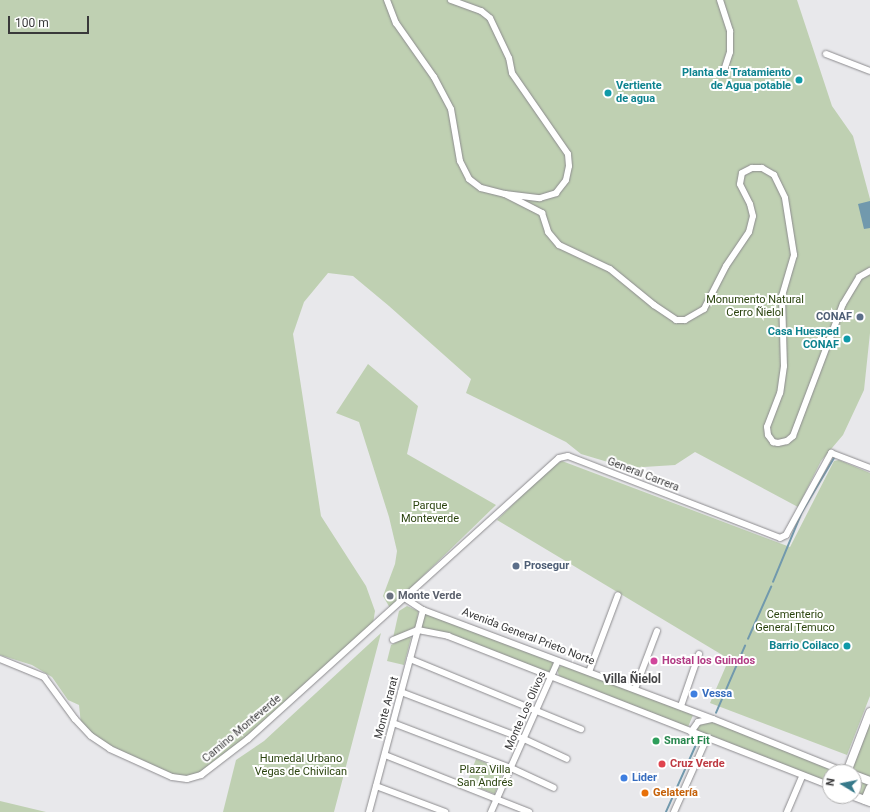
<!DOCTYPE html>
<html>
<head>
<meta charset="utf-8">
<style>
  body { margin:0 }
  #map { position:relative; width:870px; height:812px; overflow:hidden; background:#e8e8eb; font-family:Roboto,sans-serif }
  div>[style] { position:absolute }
  .green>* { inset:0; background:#bfd0b2; transform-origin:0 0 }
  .water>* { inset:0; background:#7199ad }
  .stream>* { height:1.5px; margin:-0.75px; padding:0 0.75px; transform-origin:0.75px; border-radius:0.75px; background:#7199ad }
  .roads { filter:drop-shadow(0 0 1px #8c8b8e) drop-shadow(0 0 1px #8c8b8e) }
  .minor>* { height:6px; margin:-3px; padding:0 3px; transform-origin:3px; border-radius:3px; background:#fff }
  .major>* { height:8px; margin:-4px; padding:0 4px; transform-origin:4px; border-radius:4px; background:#fff }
  .dots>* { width:11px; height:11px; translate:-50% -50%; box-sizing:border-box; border:2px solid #fff; border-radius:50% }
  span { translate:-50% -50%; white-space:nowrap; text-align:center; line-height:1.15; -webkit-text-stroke:4px #fff; paint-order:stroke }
  .culture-label { font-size:11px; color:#0d838f; font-weight:700 }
  .right { translate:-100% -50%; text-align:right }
  .left { translate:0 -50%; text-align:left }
  .park-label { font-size:11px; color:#2b440f }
  .service-label { font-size:11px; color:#4e5e75; font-weight:700 }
  .street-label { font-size:11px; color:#39393a }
  .worship-label { font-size:11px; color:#5b616d; font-weight:700 }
  .hotel-label { font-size:11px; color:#b23c85; font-weight:700 }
  .shop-label { font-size:11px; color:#366cbe; font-weight:700 }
  .leisure-label { font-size:11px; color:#27864d; font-weight:700 }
  .health-label { font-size:11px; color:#be3a42; font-weight:700 }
  .food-label { font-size:11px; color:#c56008; font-weight:700 }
  .neighbourhood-label { font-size:12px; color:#444446; font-weight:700 }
  .north { position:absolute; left:822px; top:764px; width:40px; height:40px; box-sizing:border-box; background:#fff; border:1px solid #b0b0b0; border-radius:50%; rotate:280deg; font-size:11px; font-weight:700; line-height:16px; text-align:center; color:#39393a }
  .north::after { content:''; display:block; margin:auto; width:14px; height:18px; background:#36798a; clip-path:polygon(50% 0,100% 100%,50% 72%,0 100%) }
  .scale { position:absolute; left:8px; top:16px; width:81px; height:18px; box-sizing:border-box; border:2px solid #39393a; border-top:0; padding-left:5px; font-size:12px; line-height:14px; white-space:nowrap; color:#39393a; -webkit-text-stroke:3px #fff; paint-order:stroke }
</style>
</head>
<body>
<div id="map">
  <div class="green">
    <div style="clip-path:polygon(0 0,797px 0,832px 106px,853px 136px,870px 199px,870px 333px,864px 390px,843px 435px,821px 461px,798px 507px,695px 452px,675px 465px,628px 468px,581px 454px,566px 442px,466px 393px,471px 379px,389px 306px,353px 276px,328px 273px,304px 302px,293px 334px,321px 516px,366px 586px,375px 611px,372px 630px,220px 760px,198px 776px,182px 779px,162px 772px,94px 737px,81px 724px,79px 705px,68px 700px,52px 677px,32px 665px,0 655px)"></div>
    <div style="clip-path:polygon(368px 364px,418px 406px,407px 454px,496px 505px,390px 608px,383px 596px,395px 564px,397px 551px,389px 517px,359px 422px,336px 413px)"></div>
    <div style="clip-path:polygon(839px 460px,870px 473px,870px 696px,847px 755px,710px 703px,729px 659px,497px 520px,550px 468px,562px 461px,790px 547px,834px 461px)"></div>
    <div style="clip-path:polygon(407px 606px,418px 611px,417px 626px,393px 638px,399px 611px)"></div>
    <div style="clip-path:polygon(424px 612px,556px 662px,551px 675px,420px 628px)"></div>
    <div style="clip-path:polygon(381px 633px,334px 812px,223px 812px,236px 760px,264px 741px)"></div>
    <div style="clip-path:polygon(409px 636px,411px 638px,404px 665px,387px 661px,391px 645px)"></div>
    <div style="clip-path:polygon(564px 664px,693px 715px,688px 727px,559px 676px,557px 669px)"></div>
    <div style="clip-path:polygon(710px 720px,840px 772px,830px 772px,830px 784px,694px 730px,698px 725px)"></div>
    <div style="clip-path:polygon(870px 720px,870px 779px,849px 771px)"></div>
    <div style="left:476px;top:759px;width:30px;height:26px;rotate:21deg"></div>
    <div style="clip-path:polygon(854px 776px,869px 782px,863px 797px,854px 794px)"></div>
    <div style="clip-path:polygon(0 801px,46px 812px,0 812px)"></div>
  </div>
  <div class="water">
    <div style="clip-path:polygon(870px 201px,870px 228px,864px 229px,858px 204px)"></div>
  </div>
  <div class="stream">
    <div style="left:773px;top:582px;width:76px;rotate:-67.5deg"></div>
    <div style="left:802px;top:512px;width:63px;rotate:-59.3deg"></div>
    <div style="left:748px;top:639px;width:57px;rotate:-66.1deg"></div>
    <div style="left:716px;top:713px;width:73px;rotate:-66.6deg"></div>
    <div style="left:666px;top:812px;width:73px;rotate:-65.9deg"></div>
  </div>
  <div class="roads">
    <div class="minor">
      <div style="left:387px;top:0;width:25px;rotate:69deg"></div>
      <div style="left:396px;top:23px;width:66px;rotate:54.9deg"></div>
      <div style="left:434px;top:77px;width:36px;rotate:62deg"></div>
      <div style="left:451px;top:109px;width:53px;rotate:80.2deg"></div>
      <div style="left:460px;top:161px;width:20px;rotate:63deg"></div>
      <div style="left:469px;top:179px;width:15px;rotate:37deg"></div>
      <div style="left:481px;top:188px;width:25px;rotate:14deg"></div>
      <div style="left:505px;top:194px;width:35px;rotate:7deg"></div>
      <div style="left:540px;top:198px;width:17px;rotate:-17deg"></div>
      <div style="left:556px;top:193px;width:16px;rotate:-52deg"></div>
      <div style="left:566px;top:180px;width:14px;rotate:-78deg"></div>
      <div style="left:569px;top:166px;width:12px;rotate:-95deg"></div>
      <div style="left:568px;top:154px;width:98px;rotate:-124.7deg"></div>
      <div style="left:512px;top:73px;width:15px;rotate:-101deg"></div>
      <div style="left:509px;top:58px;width:44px;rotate:-115.4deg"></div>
      <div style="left:490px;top:18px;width:11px;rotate:-142deg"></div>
      <div style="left:481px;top:11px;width:32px;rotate:-160deg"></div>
      <div style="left:720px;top:0;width:33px;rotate:72deg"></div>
      <div style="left:730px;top:31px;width:21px;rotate:90deg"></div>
      <div style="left:730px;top:52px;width:23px;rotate:108deg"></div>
      <div style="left:826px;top:54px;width:47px;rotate:21.1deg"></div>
      <div style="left:505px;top:194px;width:42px;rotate:27.2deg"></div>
      <div style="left:542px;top:213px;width:20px;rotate:72deg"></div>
      <div style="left:548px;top:232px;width:17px;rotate:50deg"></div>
      <div style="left:559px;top:245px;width:56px;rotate:25.2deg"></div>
      <div style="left:610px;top:269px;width:57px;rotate:39.3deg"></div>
      <div style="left:654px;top:305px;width:27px;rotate:34deg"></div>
      <div style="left:676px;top:320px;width:9px"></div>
      <div style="left:685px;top:320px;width:22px;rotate:-30deg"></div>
      <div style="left:704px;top:309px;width:48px;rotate:-62.9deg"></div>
      <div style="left:726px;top:266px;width:41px;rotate:-55.9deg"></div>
      <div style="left:749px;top:232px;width:16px;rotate:-76deg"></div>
      <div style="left:753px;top:216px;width:12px;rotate:-104deg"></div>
      <div style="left:750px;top:204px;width:22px;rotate:-117deg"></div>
      <div style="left:740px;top:184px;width:11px;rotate:-80deg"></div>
      <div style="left:742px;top:173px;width:11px;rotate:-27deg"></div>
      <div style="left:752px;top:168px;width:10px"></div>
      <div style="left:762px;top:168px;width:14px;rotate:30deg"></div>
      <div style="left:774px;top:175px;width:25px;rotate:64deg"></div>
      <div style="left:785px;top:198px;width:58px;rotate:81deg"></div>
      <div style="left:794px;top:255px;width:43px;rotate:106.3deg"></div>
      <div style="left:782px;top:296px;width:70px;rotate:88.4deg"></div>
      <div style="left:784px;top:366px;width:27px;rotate:98deg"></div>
      <div style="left:780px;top:393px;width:36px;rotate:111deg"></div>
      <div style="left:767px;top:427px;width:8px;rotate:83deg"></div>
      <div style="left:768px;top:435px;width:9px;rotate:54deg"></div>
      <div style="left:773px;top:442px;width:5px;rotate:11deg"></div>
      <div style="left:778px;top:443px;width:9px;rotate:-13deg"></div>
      <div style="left:787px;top:441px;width:8px;rotate:-40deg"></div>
      <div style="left:793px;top:436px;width:141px;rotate:-69.3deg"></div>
      <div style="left:843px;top:304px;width:31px;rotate:-59deg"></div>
      <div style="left:859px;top:277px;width:13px;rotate:-29deg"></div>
      <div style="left:406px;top:599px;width:20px;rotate:33deg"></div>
      <div style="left:423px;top:610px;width:310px;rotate:20.6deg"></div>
      <div style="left:713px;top:719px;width:142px;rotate:21.9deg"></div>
      <div style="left:393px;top:640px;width:27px;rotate:-22deg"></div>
      <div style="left:418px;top:630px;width:31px;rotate:11deg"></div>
      <div style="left:448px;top:636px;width:410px;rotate:21.4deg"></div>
      <div style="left:0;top:659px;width:48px;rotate:22.2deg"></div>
      <div style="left:44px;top:677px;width:52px;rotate:53.6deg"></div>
      <div style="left:75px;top:719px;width:23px;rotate:47deg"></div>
      <div style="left:91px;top:736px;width:23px;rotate:34deg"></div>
      <div style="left:110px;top:749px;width:68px;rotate:24.3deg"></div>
      <div style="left:172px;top:777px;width:15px;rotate:8deg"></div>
      <div style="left:187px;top:779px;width:15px;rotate:-16deg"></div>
      <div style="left:201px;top:775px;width:59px;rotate:-37.5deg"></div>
      <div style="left:248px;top:739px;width:419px;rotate:-42.1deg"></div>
      <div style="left:559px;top:458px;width:9px;rotate:-13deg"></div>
      <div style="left:568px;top:456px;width:227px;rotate:21.1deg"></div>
      <div style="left:780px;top:538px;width:7px;rotate:-27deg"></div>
      <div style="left:786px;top:535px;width:94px;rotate:-61.2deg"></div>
      <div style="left:831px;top:453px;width:42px;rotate:21deg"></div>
      <div style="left:410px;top:659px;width:185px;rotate:22.3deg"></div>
      <div style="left:589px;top:672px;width:82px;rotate:-69.4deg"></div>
      <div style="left:635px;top:689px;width:62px;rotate:-69.2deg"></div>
      <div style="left:401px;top:692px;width:132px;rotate:20.9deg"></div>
      <div style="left:524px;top:739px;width:47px;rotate:24.9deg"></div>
      <div style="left:681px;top:706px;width:55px;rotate:-70.9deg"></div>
      <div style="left:393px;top:723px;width:126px;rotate:20.9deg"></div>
      <div style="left:511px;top:768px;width:47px;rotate:24.9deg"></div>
      <div style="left:691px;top:732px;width:12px;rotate:-55deg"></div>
      <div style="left:698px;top:722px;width:14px;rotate:-12deg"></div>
      <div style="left:385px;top:755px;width:155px;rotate:21.6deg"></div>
      <div style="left:376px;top:786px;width:74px;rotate:20.6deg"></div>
      <div style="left:369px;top:812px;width:209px;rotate:-75deg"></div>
      <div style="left:491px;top:812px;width:165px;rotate:-66.1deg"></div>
      <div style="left:674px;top:812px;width:81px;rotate:-66deg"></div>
      <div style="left:787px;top:812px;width:39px;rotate:-67deg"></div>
    </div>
    <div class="major">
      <div style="left:847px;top:772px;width:64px;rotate:-69deg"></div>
      <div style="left:854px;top:775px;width:17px;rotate:21deg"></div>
      <div style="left:854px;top:796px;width:17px;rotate:21deg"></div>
      <div style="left:865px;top:800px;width:13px;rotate:-67deg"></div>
    </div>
  </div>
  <div class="dots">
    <div style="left:799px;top:80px;background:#0f9aa8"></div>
    <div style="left:608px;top:93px;background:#0f9aa8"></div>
    <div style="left:860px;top:317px;background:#5c6f8a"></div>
    <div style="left:847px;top:339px;background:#0f9aa8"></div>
    <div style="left:516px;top:566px;background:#5c6f8a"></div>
    <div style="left:390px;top:596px;background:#6b7280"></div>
    <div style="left:847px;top:646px;background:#0f9aa8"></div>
    <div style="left:654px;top:661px;background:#d1479c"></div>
    <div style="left:694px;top:694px;background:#3f7fe0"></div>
    <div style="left:656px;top:741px;background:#2e9e5b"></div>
    <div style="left:662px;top:764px;background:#e0444e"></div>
    <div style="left:624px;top:778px;background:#3f7fe0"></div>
    <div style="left:645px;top:793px;background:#e8710a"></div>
  </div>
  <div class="culture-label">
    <span class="right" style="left:791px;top:80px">Planta de Tratamiento<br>de Agua potable</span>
    <span class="left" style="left:616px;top:93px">Vertiente<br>de agua</span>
    <span class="right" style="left:839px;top:339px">Casa Huesped<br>CONAF</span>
    <span class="right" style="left:839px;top:646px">Barrio Coilaco</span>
  </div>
  <div class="park-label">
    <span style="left:755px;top:307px">Monumento Natural<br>Cerro Ñielol</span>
    <span style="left:430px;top:513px">Parque<br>Monteverde</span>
    <span style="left:795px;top:622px">Cementerio<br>General Temuco</span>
    <span style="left:301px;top:766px">Humedal Urbano<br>Vegas de Chivilcan</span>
    <span style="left:485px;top:777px">Plaza Villa<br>San Andrés</span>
  </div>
  <div class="service-label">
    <span class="right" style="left:852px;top:317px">CONAF</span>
    <span class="left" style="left:524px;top:566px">Prosegur</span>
  </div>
  <div class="street-label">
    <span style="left:643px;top:475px;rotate:21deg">General Carrera</span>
    <span style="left:528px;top:637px;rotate:21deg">Avenida General Prieto Norte</span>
    <span style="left:387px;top:708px;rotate:-75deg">Monte Ararat</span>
    <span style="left:526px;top:711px;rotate:-66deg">Monte Los Olivos</span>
    <span style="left:242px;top:729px;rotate:-40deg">Camino Monteverde</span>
  </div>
  <div class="worship-label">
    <span class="left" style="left:398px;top:596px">Monte Verde</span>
  </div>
  <div class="hotel-label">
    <span class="left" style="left:662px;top:661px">Hostal los Guindos</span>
  </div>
  <div class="shop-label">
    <span class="left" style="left:702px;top:694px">Vessa</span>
    <span class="left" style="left:632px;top:778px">Lider</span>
  </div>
  <div class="leisure-label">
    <span class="left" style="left:664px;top:741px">Smart Fit</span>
  </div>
  <div class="health-label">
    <span class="left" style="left:670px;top:764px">Cruz Verde</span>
  </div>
  <div class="food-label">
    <span class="left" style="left:653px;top:793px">Gelatería</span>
  </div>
  <div class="neighbourhood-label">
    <span style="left:632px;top:680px">Villa Ñielol</span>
  </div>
  <div class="north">N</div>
  <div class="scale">100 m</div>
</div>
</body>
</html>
